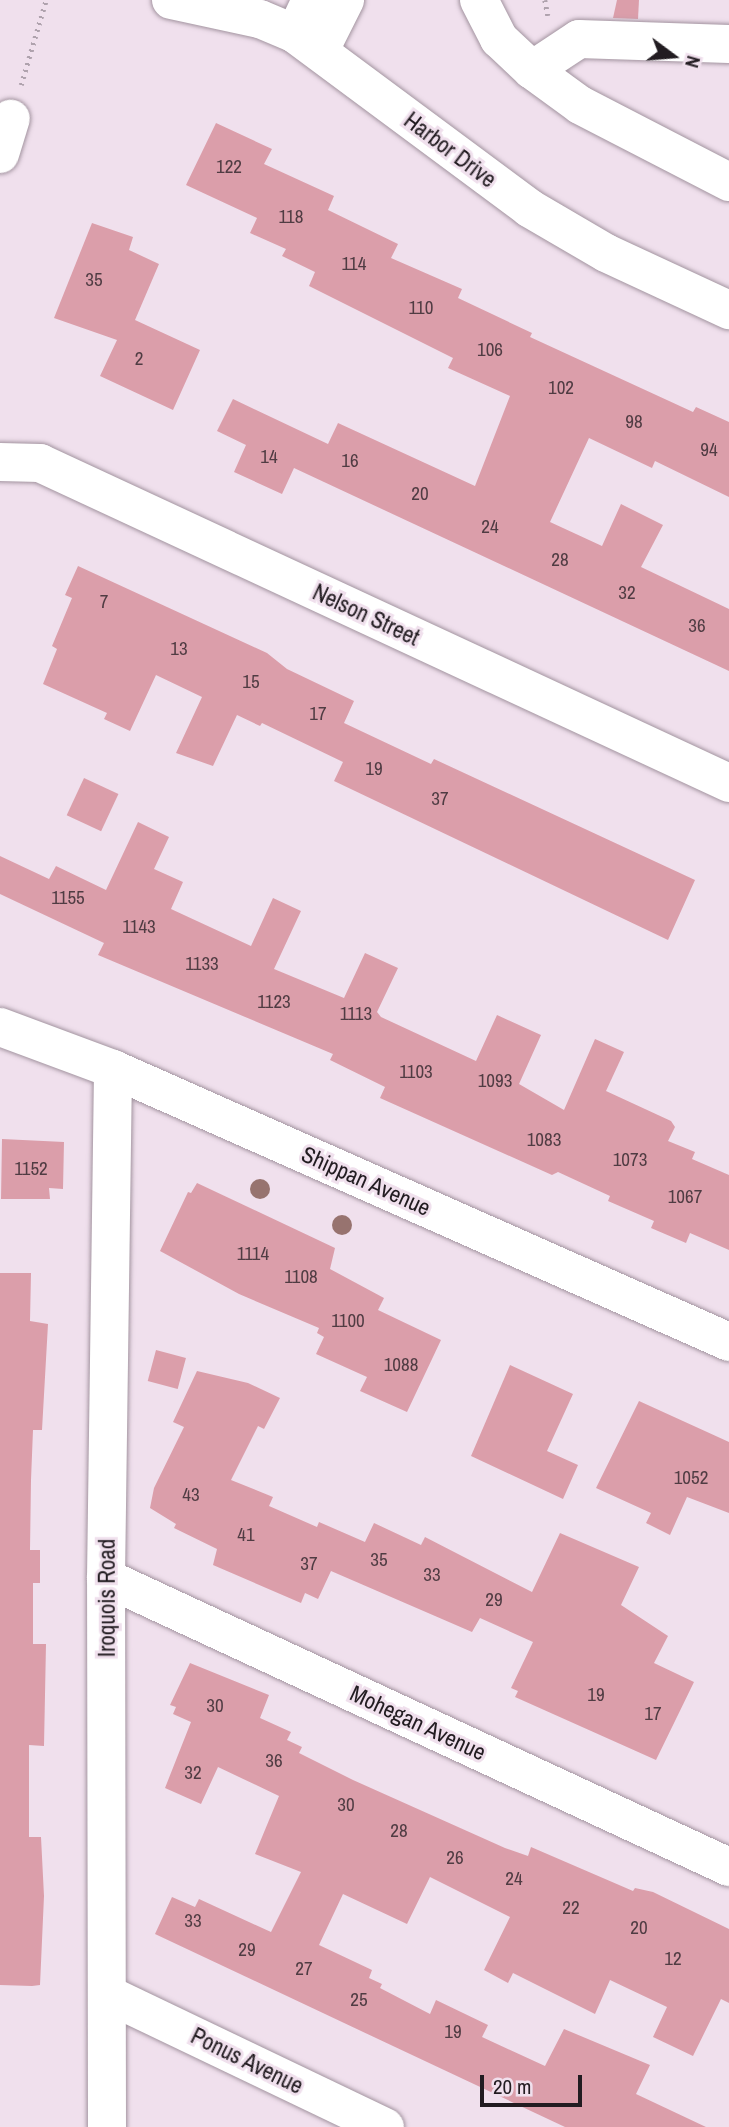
<!DOCTYPE html>
<html>
<head>
<meta charset="utf-8">
<style>
  body { margin:0 }
  #map { position:relative; width:729px; height:2127px; overflow:hidden; background:#f0e0ed; font-family:"Archivo Narrow",sans-serif }
  div>[style] { position:absolute }
  .building>* { inset:0; background:#db9eaa; transform-origin:0 0 }
  .path>* { height:4.5px; margin-top:-2.25px; transform-origin:0; background:repeating-linear-gradient(90deg,#afa2ad 0 2px,transparent 0 7px) }
  .roads { filter:drop-shadow(0 0 2px #a394a0) drop-shadow(0 0 2px #a394a0) }
  .minor>* { height:38px; margin:-19px; padding:0 19px; transform-origin:19px; border-radius:19px; background:#fff }
  .trees>* { width:20px; height:20px; margin:-10px; border-radius:50%; background:#97736f }
  span { translate:-50% -50%; white-space:nowrap; text-align:center; line-height:1.15; -webkit-text-stroke:6px #f0e0ed; paint-order:stroke }
  .number-label { font-size:19px; color:#503c43 }
  .number-label span { -webkit-text-stroke-width:0 }
  .street-label { font-size:23px; color:#221c21 }
  .north { position:absolute; left:638px; top:21px; width:70px; height:70px; -webkit-text-stroke:5px #f0e0ed; paint-order:stroke; rotate:106deg; font-size:19px; font-weight:700; line-height:28px; text-align:center; color:#221c21 }
  .north::after { content:''; display:block; margin:auto; width:24px; height:32px; background:#221c21; clip-path:polygon(50% 0,100% 100%,50% 72%,0 100%) }
  .scale { position:absolute; left:480px; top:2075px; width:102px; height:32px; box-sizing:border-box; border:4px solid #221c21; border-top:0; padding-left:9px; font-size:21px; line-height:24px; white-space:nowrap; color:#221c21; -webkit-text-stroke:5px #f0e0ed; paint-order:stroke }
</style>
</head>
<body>
<div id="map">
  <div class="building">
    <div style="clip-path:polygon(617px 0,639px 0,638px 19px,613px 18px)"></div>
    <div style="clip-path:polygon(216px 123px,272px 149px,264px 164px,334px 196px,328px 210px,398px 244px,391px 258px,462px 289px,458px 298px,532px 333px,530px 337px,693px 412px,696px 407px,729px 422px,729px 497px,655px 461px,652px 468px,589px 438px,550px 522px,602px 546px,621px 504px,663px 525px,641px 567px,729px 609px,729px 671px,294px 468px,282px 494px,234px 472px,246px 445px,217px 431px,233px 399px,328px 444px,338px 423px,475px 486px,510px 396px,448px 368px,453px 358px,309px 286px,315px 272px,282px 256px,286px 249px,250px 233px,257px 218px,186px 185px)"></div>
    <div style="clip-path:polygon(92px 223px,133px 237px,129px 250px,159px 264px,135px 320px,200px 350px,173px 410px,100px 376px,117px 340px,54px 318px)"></div>
    <div style="clip-path:polygon(78px 566px,267px 653px,287px 669px,354px 701px,344px 723px,431px 764px,434px 759px,695px 880px,668px 940px,334px 781px,343px 762px,262px 723px,260px 726px,237px 715px,213px 766px,176px 753px,202px 697px,156px 675px,130px 731px,104px 719px,107px 713px,43px 684px,57px 649px,52px 646px,72px 598px,65px 595px)"></div>
    <div style="left:84px;top:778px;width:38px;height:41px;rotate:25deg"></div>
    <div style="clip-path:polygon(138px 822px,169px 837px,154px 869px,183px 882px,171px 909px,251px 946px,273px 898px,301px 911px,274px 969px,344px 998px,365px 953px,398px 968px,377px 1012px,381px 1017px,476px 1061px,497px 1015px,541px 1035px,519px 1084px,564px 1110px,595px 1039px,624px 1052px,606px 1091px,671px 1121px,675px 1127px,668px 1141px,695px 1152px,692px 1159px,729px 1175px,729px 1250px,690px 1233px,686px 1243px,651px 1228px,654px 1221px,608px 1201px,610px 1196px,558px 1172px,552px 1175px,380px 1098px,385px 1087px,330px 1060px,333px 1054px,98px 955px,104px 943px,0 894px,0 856px,49px 879px,56px 866px,106px 890px)"></div>
    <div style="clip-path:polygon(2px 1139px,64px 1142px,63px 1189px,49px 1188px,50px 1199px,1px 1199px)"></div>
    <div style="clip-path:polygon(197px 1183px,335px 1248px,330px 1269px,384px 1298px,378px 1310px,441px 1340px,407px 1412px,360px 1391px,367px 1377px,316px 1354px,324px 1337px,317px 1333px,319px 1328px,239px 1294px,160px 1251px,188px 1192px,191px 1193px)"></div>
    <div style="clip-path:polygon(0 1273px,31px 1273px,30px 1321px,48px 1324px,42px 1430px,33px 1430px,31px 1480px,30px 1550px,40px 1550px,40px 1583px,33px 1583px,33px 1644px,46px 1644px,44px 1746px,29px 1745px,29px 1837px,41px 1837px,44px 1896px,40px 1985px,32px 1986px,0 1985px)"></div>
    <div style="left:156px;top:1350px;width:31px;height:32px;rotate:15deg"></div>
    <div style="clip-path:polygon(510px 1365px,573px 1394px,547px 1451px,578px 1465px,563px 1499px,471px 1456px)"></div>
    <div style="clip-path:polygon(197px 1371px,248px 1383px,280px 1398px,264px 1429px,258px 1426px,231px 1480px,273px 1497px,269px 1506px,317px 1527px,319px 1522px,365px 1542px,374px 1523px,421px 1545px,425px 1537px,532px 1592px,560px 1533px,639px 1567px,621px 1605px,668px 1636px,654px 1663px,694px 1682px,656px 1760px,515px 1697px,518px 1691px,511px 1688px,533px 1642px,480px 1618px,472px 1632px,331px 1571px,318px 1599px,305px 1593px,301px 1603px,213px 1565px,217px 1549px,174px 1528px,176px 1524px,150px 1508px,154px 1488px,184px 1427px,173px 1422px)"></div>
    <div style="clip-path:polygon(639px 1401px,729px 1442px,729px 1513px,687px 1497px,670px 1535px,646px 1523px,651px 1513px,596px 1488px)"></div>
    <div style="clip-path:polygon(190px 1663px,269px 1695px,260px 1718px,291px 1732px,287px 1740px,302px 1747px,299px 1753px,353px 1780px,505px 1848px,528px 1856px,531px 1847px,633px 1891px,635px 1888px,653px 1892px,729px 1929px,729px 2003px,721px 1999px,693px 2056px,653px 2037px,667px 2007px,610px 1980px,595px 2014px,513px 1973px,508px 1983px,484px 1970px,510px 1917px,430px 1877px,407px 1924px,343px 1894px,319px 1945px,372px 1970px,369px 1978px,382px 1984px,380px 1988px,430px 2014px,436px 2000px,488px 2025px,482px 2037px,545px 2066px,564px 2029px,650px 2065px,636px 2094px,706px 2127px,565px 2127px,155px 1934px,172px 1897px,195px 1907px,199px 1899px,271px 1932px,301px 1872px,255px 1854px,279px 1796px,218px 1767px,201px 1804px,165px 1788px,191px 1722px,173px 1714px,176px 1707px,170px 1705px)"></div>
  </div>
  <div class="path">
    <div style="left:545px;top:0;width:16px;rotate:79deg"></div>
    <div style="left:21px;top:85px;width:89px;rotate:-73.6deg"></div>
  </div>
  <div class="roads">
    <div class="minor">
      <div style="left:171px;top:0;width:91px;rotate:12.1deg"></div>
      <div style="left:260px;top:19px;width:38px;rotate:23deg"></div>
      <div style="left:295px;top:34px;width:292px;rotate:36.6deg"></div>
      <div style="left:529px;top:208px;width:89px;rotate:30.3deg"></div>
      <div style="left:606px;top:253px;width:136px;rotate:24.9deg"></div>
      <div style="left:479px;top:0;width:44px;rotate:62.9deg"></div>
      <div style="left:499px;top:39px;width:45px;rotate:43.2deg"></div>
      <div style="left:532px;top:70px;width:59px;rotate:36.1deg"></div>
      <div style="left:580px;top:105px;width:168px;rotate:27.3deg"></div>
      <div style="left:295px;top:34px;width:38px;rotate:-65deg"></div>
      <div style="left:320px;top:50px;width:56px;rotate:-63.4deg"></div>
      <div style="left:532px;top:70px;width:56px;rotate:-33.4deg"></div>
      <div style="left:579px;top:39px;width:150px;rotate:1.9deg"></div>
      <div style="left:0;top:154px;width:37px;rotate:-73deg"></div>
      <div style="left:0;top:462px;width:40px;rotate:1.4deg"></div>
      <div style="left:40px;top:463px;width:760px;rotate:24.91deg"></div>
      <div style="left:0;top:1027px;width:121px;rotate:20.4deg"></div>
      <div style="left:113px;top:1069px;width:674px;rotate:23.9deg"></div>
      <div style="left:106px;top:1578px;width:687px;rotate:24.89deg"></div>
      <div style="left:109px;top:1995px;width:306px;rotate:25.6deg"></div>
      <div style="left:107px;top:2127px;width:549px;rotate:-90.1deg"></div>
      <div style="left:106px;top:1578px;width:509px;rotate:-89.21deg"></div>
    </div>
  </div>
  <div class="trees">
    <div style="left:260px;top:1189px"></div>
    <div style="left:342px;top:1225px"></div>
  </div>
  <div class="number-label">
    <span style="left:229px;top:167px">122</span>
    <span style="left:291px;top:217px">118</span>
    <span style="left:354px;top:264px">114</span>
    <span style="left:94px;top:280px">35</span>
    <span style="left:421px;top:308px">110</span>
    <span style="left:490px;top:350px">106</span>
    <span style="left:139px;top:359px">2</span>
    <span style="left:561px;top:388px">102</span>
    <span style="left:634px;top:422px">98</span>
    <span style="left:709px;top:450px">94</span>
    <span style="left:269px;top:457px">14</span>
    <span style="left:350px;top:461px">16</span>
    <span style="left:420px;top:494px">20</span>
    <span style="left:490px;top:527px">24</span>
    <span style="left:560px;top:560px">28</span>
    <span style="left:627px;top:593px">32</span>
    <span style="left:104px;top:602px">7</span>
    <span style="left:697px;top:626px">36</span>
    <span style="left:179px;top:649px">13</span>
    <span style="left:251px;top:682px">15</span>
    <span style="left:318px;top:714px">17</span>
    <span style="left:374px;top:769px">19</span>
    <span style="left:440px;top:799px">37</span>
    <span style="left:68px;top:898px">1155</span>
    <span style="left:139px;top:927px">1143</span>
    <span style="left:202px;top:964px">1133</span>
    <span style="left:274px;top:1002px">1123</span>
    <span style="left:356px;top:1014px">1113</span>
    <span style="left:416px;top:1072px">1103</span>
    <span style="left:495px;top:1081px">1093</span>
    <span style="left:544px;top:1140px">1083</span>
    <span style="left:630px;top:1160px">1073</span>
    <span style="left:31px;top:1169px">1152</span>
    <span style="left:685px;top:1197px">1067</span>
    <span style="left:253px;top:1254px">1114</span>
    <span style="left:301px;top:1277px">1108</span>
    <span style="left:348px;top:1321px">1100</span>
    <span style="left:401px;top:1365px">1088</span>
    <span style="left:691px;top:1478px">1052</span>
    <span style="left:191px;top:1495px">43</span>
    <span style="left:246px;top:1535px">41</span>
    <span style="left:379px;top:1560px">35</span>
    <span style="left:309px;top:1564px">37</span>
    <span style="left:432px;top:1575px">33</span>
    <span style="left:494px;top:1600px">29</span>
    <span style="left:596px;top:1695px">19</span>
    <span style="left:215px;top:1706px">30</span>
    <span style="left:653px;top:1714px">17</span>
    <span style="left:274px;top:1761px">36</span>
    <span style="left:193px;top:1773px">32</span>
    <span style="left:346px;top:1805px">30</span>
    <span style="left:399px;top:1831px">28</span>
    <span style="left:455px;top:1858px">26</span>
    <span style="left:514px;top:1879px">24</span>
    <span style="left:571px;top:1908px">22</span>
    <span style="left:193px;top:1921px">33</span>
    <span style="left:639px;top:1928px">20</span>
    <span style="left:247px;top:1950px">29</span>
    <span style="left:673px;top:1959px">12</span>
    <span style="left:304px;top:1969px">27</span>
    <span style="left:359px;top:2000px">25</span>
    <span style="left:453px;top:2032px">19</span>
  </div>
  <div class="street-label">
    <span style="left:450px;top:150px;rotate:37deg">Harbor Drive</span>
    <span style="left:366px;top:615px;rotate:25deg">Nelson Street</span>
    <span style="left:366px;top:1181px;rotate:24deg">Shippan Avenue</span>
    <span style="left:107px;top:1598px;rotate:-90deg">Iroquois Road</span>
    <span style="left:418px;top:1723px;rotate:25deg">Mohegan Avenue</span>
    <span style="left:247px;top:2061px;rotate:26deg">Ponus Avenue</span>
  </div>
  <div class="north">N</div>
  <div class="scale">20 m</div>
</div>
</body>
</html>
